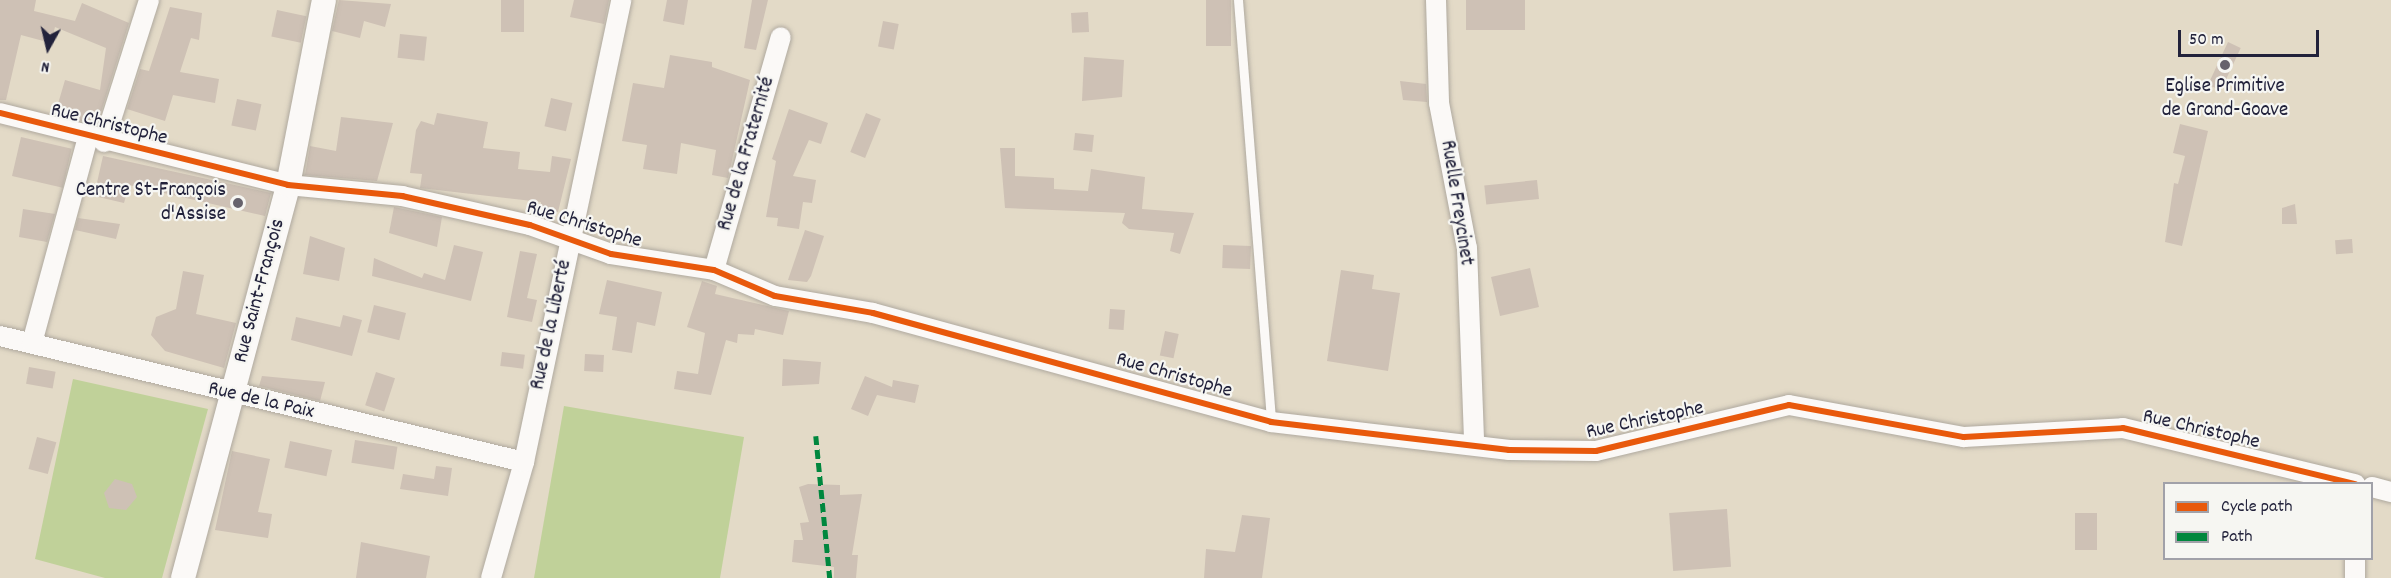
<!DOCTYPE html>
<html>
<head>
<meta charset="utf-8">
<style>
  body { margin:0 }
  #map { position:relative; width:2391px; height:578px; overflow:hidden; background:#e3dac7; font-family:Dekko,sans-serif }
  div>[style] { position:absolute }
  .green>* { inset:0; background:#c0d199 }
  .building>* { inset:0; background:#cec1b5; transform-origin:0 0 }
  .roads { filter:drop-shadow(0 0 2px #afa99f) drop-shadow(0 0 2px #afa99f) }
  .service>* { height:9px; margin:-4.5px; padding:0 4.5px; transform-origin:4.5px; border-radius:4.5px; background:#fbf9f7 }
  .minor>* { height:20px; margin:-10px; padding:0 10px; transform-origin:10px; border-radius:10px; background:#fbf9f7 }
  .tertiary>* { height:24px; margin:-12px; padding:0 12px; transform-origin:12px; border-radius:12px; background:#fbf9f7 }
  .quiet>* { height:4.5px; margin-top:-2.25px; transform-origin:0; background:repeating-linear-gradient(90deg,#00873e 0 9px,transparent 0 13.5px) }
  .cycleway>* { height:6px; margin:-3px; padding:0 3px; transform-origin:3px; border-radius:3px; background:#e8590c }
  .dots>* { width:16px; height:16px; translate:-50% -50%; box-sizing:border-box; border:3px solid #f6f6f2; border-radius:50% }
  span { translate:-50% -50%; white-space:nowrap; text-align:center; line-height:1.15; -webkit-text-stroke:4.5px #f6f6f2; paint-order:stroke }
  .poi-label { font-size:21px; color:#22223b }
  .right { translate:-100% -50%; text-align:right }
  .street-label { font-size:21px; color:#22223b }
  .legend { position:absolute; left:2163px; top:482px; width:210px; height:78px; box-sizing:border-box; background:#f6f6f2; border:2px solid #a1a1a9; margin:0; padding:8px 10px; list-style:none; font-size:18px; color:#22223b }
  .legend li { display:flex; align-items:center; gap:12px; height:30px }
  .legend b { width:30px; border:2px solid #a1a1a9 }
  .north { position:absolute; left:18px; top:18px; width:60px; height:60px; -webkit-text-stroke:4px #f6f6f2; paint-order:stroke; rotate:188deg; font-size:16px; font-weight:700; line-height:24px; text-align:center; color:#22223b }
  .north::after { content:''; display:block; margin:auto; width:21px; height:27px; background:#22223b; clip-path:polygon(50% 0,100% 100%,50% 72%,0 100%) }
  .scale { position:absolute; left:2178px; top:30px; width:141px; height:27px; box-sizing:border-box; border:3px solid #22223b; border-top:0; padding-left:8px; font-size:18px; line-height:21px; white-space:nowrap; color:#22223b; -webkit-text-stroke:4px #f6f6f2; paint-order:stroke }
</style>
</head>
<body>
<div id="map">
  <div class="green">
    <div style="clip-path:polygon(73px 379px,208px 409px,162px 578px,105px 578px,35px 559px)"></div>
    <div style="clip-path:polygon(564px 406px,744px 437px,720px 578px,534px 578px)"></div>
  </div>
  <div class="building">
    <div style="clip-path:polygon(0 0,36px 0,34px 11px,75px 21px,82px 3px,129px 23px,97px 125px,55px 114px,65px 80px,100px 90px,106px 48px,55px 27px,51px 43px,21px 35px,6px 100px,0 100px)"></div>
    <div style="clip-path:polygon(339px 0,391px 4px,385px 27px,364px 21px,360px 38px,332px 31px)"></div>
    <div style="left:501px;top:0;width:23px;height:32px"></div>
    <div style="clip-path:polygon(574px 0,609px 0,604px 24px,570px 17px)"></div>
    <div style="clip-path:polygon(667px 0,688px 0,684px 25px,663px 21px)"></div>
    <div style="clip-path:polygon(752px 0,768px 0,756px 50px,744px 48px)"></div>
    <div style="left:1206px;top:0;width:25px;height:46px"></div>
    <div style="left:1466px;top:0;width:59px;height:30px"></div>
    <div style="clip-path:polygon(170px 7px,202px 13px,199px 40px,191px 38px,180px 72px,219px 79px,215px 103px,173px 95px,165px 121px,127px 109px,140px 69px,149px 71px)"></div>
    <div style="left:277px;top:10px;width:30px;height:27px;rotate:12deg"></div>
    <div style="left:1088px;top:12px;width:20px;height:17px;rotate:87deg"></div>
    <div style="left:883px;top:21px;width:16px;height:26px;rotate:11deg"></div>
    <div style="left:400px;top:34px;width:27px;height:24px;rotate:6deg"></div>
    <div style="left:2228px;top:42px;width:14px;height:47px;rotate:25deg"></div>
    <div style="clip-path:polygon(670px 55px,712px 62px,712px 67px,750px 80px,728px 178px,712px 175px,716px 150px,681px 143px,677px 174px,643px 169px,647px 145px,622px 141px,633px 83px,664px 88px)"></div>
    <div style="clip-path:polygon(1084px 57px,1124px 60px,1122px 97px,1082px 101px)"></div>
    <div style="clip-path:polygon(1400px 81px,1426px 84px,1427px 102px,1403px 100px)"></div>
    <div style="left:551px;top:98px;width:22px;height:29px;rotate:13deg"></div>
    <div style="left:237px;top:99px;width:25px;height:27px;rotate:12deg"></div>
    <div style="clip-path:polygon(789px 109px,828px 123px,821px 144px,809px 140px,793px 176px,816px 180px,812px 203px,803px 202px,799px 229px,777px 226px,778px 218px,766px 217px,776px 161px,772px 159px)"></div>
    <div style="clip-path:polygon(437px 113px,488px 122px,483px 148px,520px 152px,518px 169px,550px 172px,552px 156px,571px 159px,558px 212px,540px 210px,541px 202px,420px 188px,422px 174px,410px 173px,416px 130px,421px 121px,434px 125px)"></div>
    <div style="left:866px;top:113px;width:16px;height:42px;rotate:22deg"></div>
    <div style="clip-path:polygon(341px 117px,393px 123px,377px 181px,305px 175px,310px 146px,336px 151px)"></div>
    <div style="clip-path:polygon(2180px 124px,2208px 131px,2182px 246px,2165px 242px,2174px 183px,2178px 184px,2185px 156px,2173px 153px)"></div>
    <div style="left:1075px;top:133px;width:19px;height:17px;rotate:6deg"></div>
    <div style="left:21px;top:137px;width:52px;height:40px;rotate:13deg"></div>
    <div style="clip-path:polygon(1000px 148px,1015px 148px,1015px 176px,1054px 178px,1054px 189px,1088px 191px,1091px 169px,1145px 177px,1142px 209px,1194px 213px,1180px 254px,1170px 251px,1174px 233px,1129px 229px,1122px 223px,1125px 213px,1005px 208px)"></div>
    <div style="clip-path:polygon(103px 156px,271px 193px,265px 216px,129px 185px,124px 203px,94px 196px)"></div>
    <div style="left:1537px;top:180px;width:19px;height:53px;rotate:84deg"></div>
    <div style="clip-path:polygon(2295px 204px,2297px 224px,2282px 224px,2282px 208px)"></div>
    <div style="clip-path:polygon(394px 207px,442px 217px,437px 247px,389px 233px)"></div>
    <div style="clip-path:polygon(23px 209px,55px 214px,47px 242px,19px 237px)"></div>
    <div style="clip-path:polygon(78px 218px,120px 224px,116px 239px,75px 230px)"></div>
    <div style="clip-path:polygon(805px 230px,824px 236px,811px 276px,807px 282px,788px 280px)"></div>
    <div style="clip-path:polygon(310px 236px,345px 248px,339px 281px,303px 274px)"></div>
    <div style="left:2352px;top:239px;width:14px;height:17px;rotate:86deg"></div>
    <div style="clip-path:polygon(454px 245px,483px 252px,471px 301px,372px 276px,374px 258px,422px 278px,424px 273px,445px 280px)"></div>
    <div style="left:1223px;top:245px;width:28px;height:23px;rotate:2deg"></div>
    <div style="clip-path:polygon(520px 251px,537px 254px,527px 298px,537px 300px,532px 322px,507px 317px)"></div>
    <div style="left:1530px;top:268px;width:40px;height:40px;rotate:77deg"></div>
    <div style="clip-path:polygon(1341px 270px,1374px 275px,1372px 289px,1400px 293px,1388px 371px,1327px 361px)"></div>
    <div style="clip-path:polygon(183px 271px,204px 275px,196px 314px,236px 323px,224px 368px,165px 351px,151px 335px,156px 317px,176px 309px)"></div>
    <div style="clip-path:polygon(607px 280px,662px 292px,655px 326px,637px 322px,632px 353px,612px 350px,617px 317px,599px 314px)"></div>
    <div style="clip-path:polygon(702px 281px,717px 286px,715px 294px,789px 311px,783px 335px,755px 329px,754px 335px,738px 334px,737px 343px,726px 340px,711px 395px,674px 389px,677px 371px,698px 374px,705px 333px,687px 327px)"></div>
    <div style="left:374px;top:305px;width:33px;height:28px;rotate:14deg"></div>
    <div style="left:1110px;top:309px;width:15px;height:20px;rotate:4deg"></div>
    <div style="clip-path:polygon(343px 315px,362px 320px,352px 356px,291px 340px,296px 317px,340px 327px)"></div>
    <div style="left:1165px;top:331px;width:14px;height:25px;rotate:12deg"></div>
    <div style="left:502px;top:352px;width:23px;height:14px;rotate:7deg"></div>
    <div style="left:585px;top:354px;width:19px;height:17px;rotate:3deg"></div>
    <div style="clip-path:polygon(783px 359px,821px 362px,819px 384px,782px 386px)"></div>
    <div style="left:29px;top:367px;width:27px;height:17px;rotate:10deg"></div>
    <div style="left:376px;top:372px;width:20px;height:35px;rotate:18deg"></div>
    <div style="clip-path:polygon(262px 376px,325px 382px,320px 401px,259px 386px)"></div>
    <div style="clip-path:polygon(865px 376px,892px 387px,893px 380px,919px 385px,915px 403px,877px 395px,868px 416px,851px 409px)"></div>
    <div style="left:37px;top:437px;width:20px;height:33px;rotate:15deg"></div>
    <div style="left:355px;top:440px;width:43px;height:23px;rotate:9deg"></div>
    <div style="left:290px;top:441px;width:43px;height:27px;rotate:12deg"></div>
    <div style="clip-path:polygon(232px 451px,270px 459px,258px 512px,272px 514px,268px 538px,215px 530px)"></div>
    <div style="clip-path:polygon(436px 466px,452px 468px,448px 496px,400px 489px,403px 474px,434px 479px)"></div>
    <div style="clip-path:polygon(115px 479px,132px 484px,137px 497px,126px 510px,109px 508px,104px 493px)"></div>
    <div style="clip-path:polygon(808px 484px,840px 485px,840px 495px,862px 494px,852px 555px,858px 555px,856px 578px,834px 578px,834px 567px,792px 562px,794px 540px,803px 540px,800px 523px,809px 522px,799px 487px)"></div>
    <div style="left:1727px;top:509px;width:58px;height:58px;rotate:86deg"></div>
    <div style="left:2075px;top:513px;width:22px;height:37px"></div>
    <div style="clip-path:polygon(1242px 515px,1270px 518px,1262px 578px,1204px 578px,1206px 549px,1235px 552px)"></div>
    <div style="clip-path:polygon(361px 542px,430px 556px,426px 578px,356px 578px)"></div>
  </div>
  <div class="roads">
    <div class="service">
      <div style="left:1238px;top:0;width:423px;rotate:85.5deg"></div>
    </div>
    <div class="minor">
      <div style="left:1436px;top:0;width:103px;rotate:88.3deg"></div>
      <div style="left:1439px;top:103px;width:148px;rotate:79.1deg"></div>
      <div style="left:1467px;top:248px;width:195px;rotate:87.9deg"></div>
      <div style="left:0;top:113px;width:297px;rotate:14deg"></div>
      <div style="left:288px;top:185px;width:115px;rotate:5.5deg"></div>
      <div style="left:402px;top:196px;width:131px;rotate:12.8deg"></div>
      <div style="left:530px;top:225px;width:86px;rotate:19.7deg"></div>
      <div style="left:611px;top:254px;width:104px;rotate:8.8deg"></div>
      <div style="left:714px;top:270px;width:66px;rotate:23.1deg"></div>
      <div style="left:775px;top:296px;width:99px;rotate:9.8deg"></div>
      <div style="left:873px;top:313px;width:413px;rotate:15.3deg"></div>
      <div style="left:1271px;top:422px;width:240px;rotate:6.7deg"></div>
      <div style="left:1509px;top:450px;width:87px;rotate:0.7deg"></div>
      <div style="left:1596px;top:451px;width:198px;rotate:-13.4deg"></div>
      <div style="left:1789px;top:405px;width:178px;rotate:10.4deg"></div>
      <div style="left:1964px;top:437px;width:159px;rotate:-3.2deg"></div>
      <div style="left:2123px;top:428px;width:239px;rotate:13.6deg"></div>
      <div style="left:104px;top:142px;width:149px;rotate:-72.4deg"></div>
      <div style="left:714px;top:270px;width:242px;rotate:-74deg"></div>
      <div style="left:0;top:336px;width:539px;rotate:13.52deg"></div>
      <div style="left:32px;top:343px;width:213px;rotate:-74.8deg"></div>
      <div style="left:2372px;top:487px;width:20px;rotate:15deg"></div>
      <div style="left:2355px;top:558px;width:20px;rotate:90deg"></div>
      <div style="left:491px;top:578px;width:121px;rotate:-74.1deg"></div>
      <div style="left:524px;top:462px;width:472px;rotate:-78.1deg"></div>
    </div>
    <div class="tertiary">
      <div style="left:183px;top:578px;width:407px;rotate:-75deg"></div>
      <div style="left:288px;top:185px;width:188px;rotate:-79deg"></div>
    </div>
  </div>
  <div class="quiet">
    <div style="left:816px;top:436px;width:143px;rotate:84.4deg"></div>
  </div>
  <div class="cycleway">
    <div style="left:0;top:113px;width:297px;rotate:14deg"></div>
    <div style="left:288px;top:185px;width:115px;rotate:5.5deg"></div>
    <div style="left:402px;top:196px;width:131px;rotate:12.8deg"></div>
    <div style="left:530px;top:225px;width:86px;rotate:19.7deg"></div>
    <div style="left:611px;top:254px;width:104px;rotate:8.8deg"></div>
    <div style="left:714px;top:270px;width:66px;rotate:23.1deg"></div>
    <div style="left:775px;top:296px;width:99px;rotate:9.8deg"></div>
    <div style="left:873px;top:313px;width:413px;rotate:15.3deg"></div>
    <div style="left:1271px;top:422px;width:240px;rotate:6.7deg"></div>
    <div style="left:1509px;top:450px;width:87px;rotate:0.7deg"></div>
    <div style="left:1596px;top:451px;width:198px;rotate:-13.4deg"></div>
    <div style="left:1789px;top:405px;width:178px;rotate:10.4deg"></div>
    <div style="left:1964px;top:437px;width:159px;rotate:-3.2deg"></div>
    <div style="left:2123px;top:428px;width:239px;rotate:13.6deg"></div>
  </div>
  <div class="dots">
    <div style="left:2225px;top:65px;background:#66626c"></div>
    <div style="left:238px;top:203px;background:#66626c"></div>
  </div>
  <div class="poi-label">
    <span style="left:2225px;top:99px">Eglise Primitive<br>de Grand-Goave</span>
    <span class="right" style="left:226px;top:203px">Centre St-François<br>d'Assise</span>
  </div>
  <div class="street-label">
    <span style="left:109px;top:125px;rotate:14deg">Rue Christophe</span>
    <span style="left:747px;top:154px;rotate:-74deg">Rue de la Fraternité</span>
    <span style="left:1456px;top:203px;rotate:81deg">Ruelle Freycinet</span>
    <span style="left:584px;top:225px;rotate:17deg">Rue Christophe</span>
    <span style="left:260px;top:291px;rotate:-75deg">Rue Saint-François</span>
    <span style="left:552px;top:325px;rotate:-78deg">Rue de la Liberté</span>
    <span style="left:1174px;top:376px;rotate:16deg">Rue Christophe</span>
    <span style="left:261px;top:401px;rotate:13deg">Rue de la Paix</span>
    <span style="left:1645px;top:421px;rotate:-12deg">Rue Christophe</span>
    <span style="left:2201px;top:430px;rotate:13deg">Rue Christophe</span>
  </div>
  <ul class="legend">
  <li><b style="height:8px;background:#e8590c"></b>Cycle path</li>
  <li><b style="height:8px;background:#00873e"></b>Path</li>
  </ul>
  <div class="north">N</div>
  <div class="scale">50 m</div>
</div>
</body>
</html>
